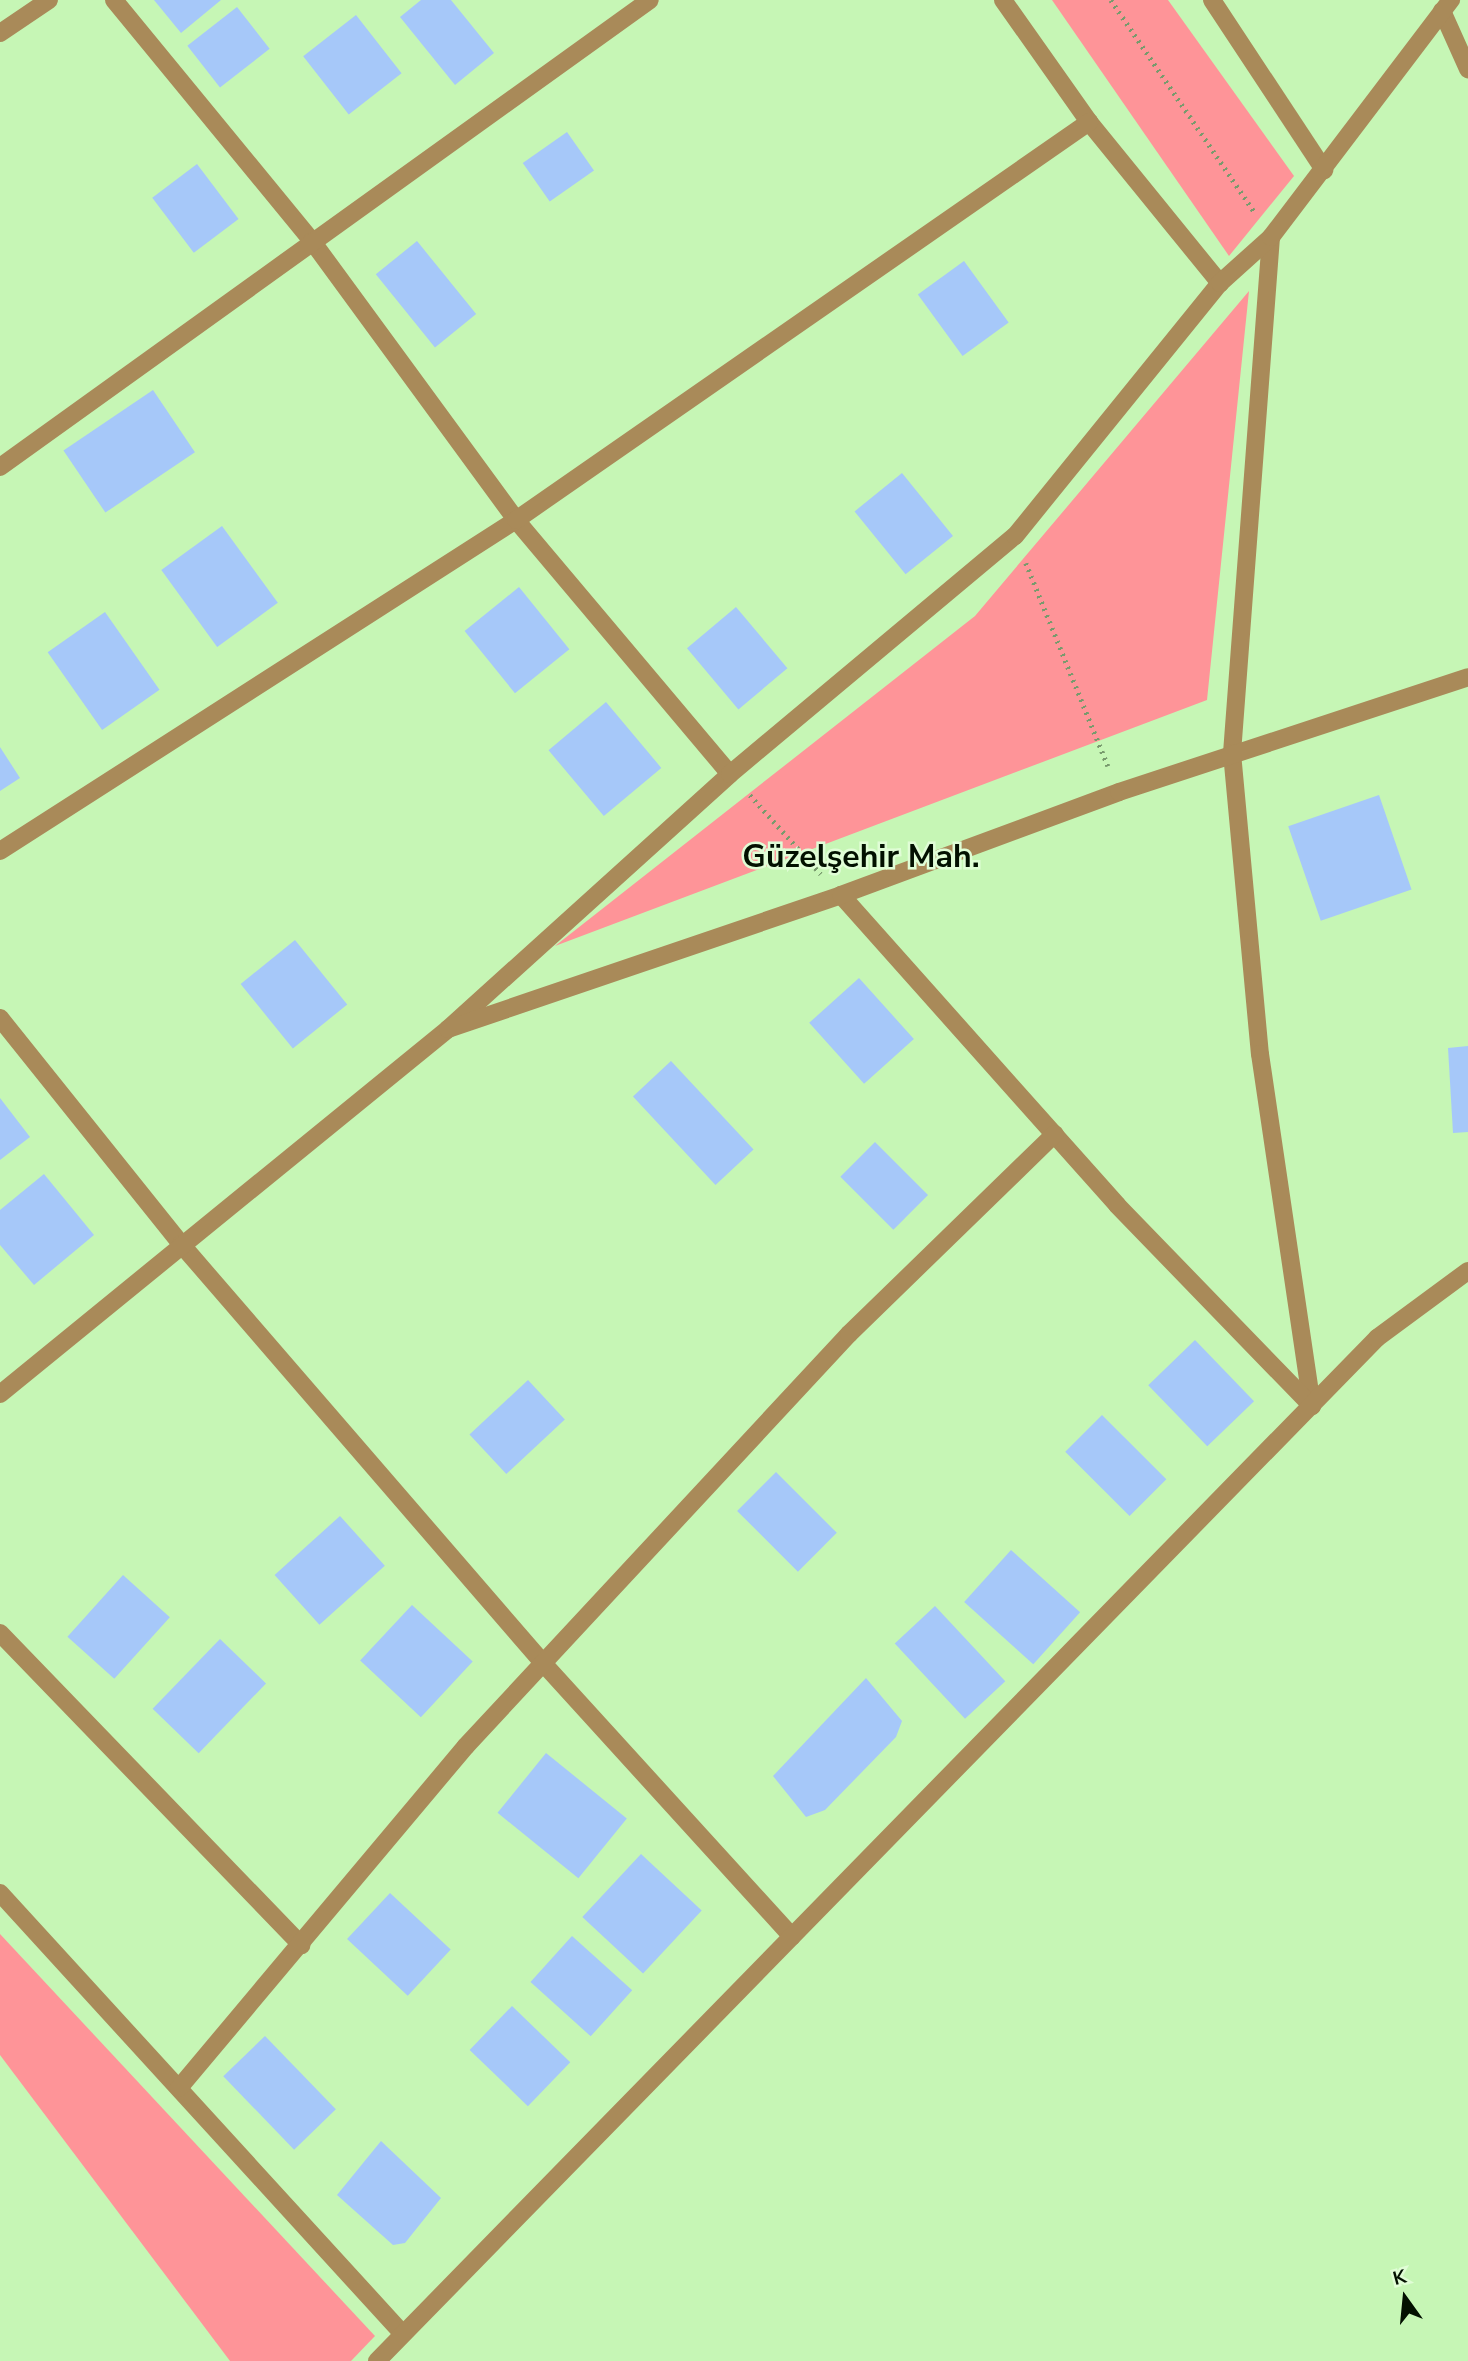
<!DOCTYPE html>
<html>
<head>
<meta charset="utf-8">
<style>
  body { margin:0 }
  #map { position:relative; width:1468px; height:2361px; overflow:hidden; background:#c6f6b5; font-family:"Nunito Sans",sans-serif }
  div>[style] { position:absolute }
  .green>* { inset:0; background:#fe9498 }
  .building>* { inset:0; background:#a6c8f9; transform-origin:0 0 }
  .path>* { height:4.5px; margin-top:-2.25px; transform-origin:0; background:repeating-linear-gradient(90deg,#789a6d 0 2px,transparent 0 7px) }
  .minor>* { height:18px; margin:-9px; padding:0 9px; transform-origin:9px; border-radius:9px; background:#a98a59 }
  .tertiary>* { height:18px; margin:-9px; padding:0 9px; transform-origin:9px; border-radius:9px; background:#a98a59 }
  span { translate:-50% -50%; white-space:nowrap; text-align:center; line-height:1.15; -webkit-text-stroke:5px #e0fdd6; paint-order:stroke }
  .district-label { font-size:32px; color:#021000; font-weight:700 }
  .north { position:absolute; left:1370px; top:2263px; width:70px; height:70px; -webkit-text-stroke:5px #e0fdd6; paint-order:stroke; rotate:345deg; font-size:19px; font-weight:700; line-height:28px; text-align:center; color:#021000 }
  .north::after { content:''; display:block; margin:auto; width:24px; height:32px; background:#021000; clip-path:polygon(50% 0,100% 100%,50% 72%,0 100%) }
</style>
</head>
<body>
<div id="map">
  <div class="green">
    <div style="clip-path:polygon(1052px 0,1168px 0,1294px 176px,1229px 256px)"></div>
    <div style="clip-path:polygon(1249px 291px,1207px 700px,555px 946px,975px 616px)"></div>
    <div style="clip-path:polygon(0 1934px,375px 2336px,351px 2361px,230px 2361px,0 2055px)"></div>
  </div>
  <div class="building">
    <div style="clip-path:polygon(154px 0,221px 0,181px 33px)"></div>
    <div style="clip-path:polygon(421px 0,451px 0,494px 53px,455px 85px,400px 17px)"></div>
    <div style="left:237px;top:7px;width:53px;height:63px;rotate:52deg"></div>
    <div style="left:356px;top:15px;width:74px;height:67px;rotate:52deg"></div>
    <div style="left:567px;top:132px;width:47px;height:54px;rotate:55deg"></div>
    <div style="left:197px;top:164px;width:69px;height:56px;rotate:53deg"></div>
    <div style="left:417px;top:241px;width:94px;height:53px;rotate:51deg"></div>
    <div style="left:964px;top:261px;width:76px;height:57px;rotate:54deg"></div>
    <div style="left:153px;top:390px;width:75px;height:108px;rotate:56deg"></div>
    <div style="left:902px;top:473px;width:81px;height:61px;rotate:51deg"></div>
    <div style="left:222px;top:526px;width:95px;height:75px;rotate:54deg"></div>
    <div style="left:519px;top:587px;width:80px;height:70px;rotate:51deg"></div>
    <div style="left:736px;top:607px;width:80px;height:64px;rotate:50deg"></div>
    <div style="left:105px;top:612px;width:95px;height:70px;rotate:55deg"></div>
    <div style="left:606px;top:702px;width:86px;height:75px;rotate:50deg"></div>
    <div style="clip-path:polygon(0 747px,20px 778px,0 791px)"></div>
    <div style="left:1379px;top:795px;width:100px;height:96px;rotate:71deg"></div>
    <div style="left:295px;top:940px;width:83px;height:70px;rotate:51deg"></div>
    <div style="left:859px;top:978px;width:82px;height:67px;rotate:48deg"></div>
    <div style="clip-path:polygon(1468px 1046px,1468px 1132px,1453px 1133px,1448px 1048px)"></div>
    <div style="left:671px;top:1061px;width:121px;height:52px;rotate:47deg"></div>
    <div style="clip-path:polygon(0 1098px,30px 1137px,0 1160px)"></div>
    <div style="left:875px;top:1142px;width:75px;height:49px;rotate:45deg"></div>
    <div style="clip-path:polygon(44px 1174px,94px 1235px,34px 1285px,0 1245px,0 1210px)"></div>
    <div style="left:1195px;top:1340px;width:85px;height:65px;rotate:46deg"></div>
    <div style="left:528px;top:1380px;width:54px;height:80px;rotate:47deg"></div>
    <div style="left:1102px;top:1415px;width:91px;height:52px;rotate:45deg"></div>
    <div style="left:776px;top:1472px;width:86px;height:55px;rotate:45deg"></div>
    <div style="left:340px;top:1516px;width:67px;height:88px;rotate:48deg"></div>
    <div style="left:1011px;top:1550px;width:93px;height:70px;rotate:42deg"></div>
    <div style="left:123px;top:1575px;width:63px;height:83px;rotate:42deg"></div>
    <div style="left:412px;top:1605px;width:83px;height:76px;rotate:43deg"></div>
    <div style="left:935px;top:1606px;width:103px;height:55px;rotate:47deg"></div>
    <div style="left:220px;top:1639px;width:64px;height:97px;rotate:44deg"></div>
    <div style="clip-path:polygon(866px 1678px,902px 1721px,896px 1737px,825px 1810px,806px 1817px,773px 1776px)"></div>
    <div style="left:546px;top:1753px;width:104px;height:77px;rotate:39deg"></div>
    <div style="left:641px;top:1854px;width:83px;height:86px;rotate:43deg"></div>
    <div style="left:390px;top:1893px;width:83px;height:63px;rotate:43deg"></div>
    <div style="left:572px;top:1936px;width:81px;height:62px;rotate:42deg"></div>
    <div style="left:512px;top:2006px;width:81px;height:61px;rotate:44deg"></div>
    <div style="left:265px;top:2036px;width:102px;height:58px;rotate:46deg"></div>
    <div style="clip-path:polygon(381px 2141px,441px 2198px,405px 2243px,393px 2245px,337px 2195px)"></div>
  </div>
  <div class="path">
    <div style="left:1111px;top:0;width:258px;rotate:55.9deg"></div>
    <div style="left:1026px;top:563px;width:219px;rotate:68deg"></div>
    <div style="left:750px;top:795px;width:106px;rotate:48.1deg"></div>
  </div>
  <div class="minor">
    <div style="left:114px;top:0;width:312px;rotate:50.6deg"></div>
    <div style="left:312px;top:241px;width:346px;rotate:53.8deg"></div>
    <div style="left:516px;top:520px;width:332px;rotate:49.9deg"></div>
    <div style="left:1003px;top:0;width:149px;rotate:54.8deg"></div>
    <div style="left:1089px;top:122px;width:208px;rotate:50.9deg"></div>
    <div style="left:1212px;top:0;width:204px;rotate:56.6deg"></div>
    <div style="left:1442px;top:11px;width:64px;rotate:65.9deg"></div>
    <div style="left:0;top:33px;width:59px;rotate:-34deg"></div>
    <div style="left:1271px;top:237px;width:517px;rotate:94.32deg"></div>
    <div style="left:1232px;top:753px;width:302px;rotate:84.7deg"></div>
    <div style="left:1260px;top:1054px;width:356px;rotate:81.6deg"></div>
    <div style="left:0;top:467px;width:800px;rotate:-35.7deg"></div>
    <div style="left:0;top:851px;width:613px;rotate:-32.68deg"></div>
    <div style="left:516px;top:520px;width:698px;rotate:-34.78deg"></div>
    <div style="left:841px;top:895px;width:415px;rotate:48.3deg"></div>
    <div style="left:1117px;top:1205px;width:280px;rotate:45.9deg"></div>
    <div style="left:0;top:1018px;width:290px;rotate:51.3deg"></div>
    <div style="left:181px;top:1244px;width:554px;rotate:49.17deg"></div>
    <div style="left:543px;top:1663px;width:370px;rotate:47.7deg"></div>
    <div style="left:448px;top:1029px;width:380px;rotate:-42.1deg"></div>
    <div style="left:730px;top:774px;width:371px;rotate:-39.9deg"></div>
    <div style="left:1015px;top:536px;width:326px;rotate:-51deg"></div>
    <div style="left:1220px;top:283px;width:69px;rotate:-42deg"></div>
    <div style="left:1271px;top:237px;width:298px;rotate:-52.8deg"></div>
    <div style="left:0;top:1633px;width:434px;rotate:46deg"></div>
    <div style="left:0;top:1893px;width:597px;rotate:47.58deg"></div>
    <div style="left:179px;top:2088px;width:446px;rotate:-50deg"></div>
    <div style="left:466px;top:1746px;width:563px;rotate:-47.09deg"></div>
    <div style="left:849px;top:1334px;width:287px;rotate:-44.2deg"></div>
    <div style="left:377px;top:2361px;width:1431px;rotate:-45.65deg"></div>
    <div style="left:1377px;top:1338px;width:113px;rotate:-36.4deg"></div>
  </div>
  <div class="tertiary">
    <div style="left:0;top:1394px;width:578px;rotate:-39.17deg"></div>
    <div style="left:448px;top:1029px;width:415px;rotate:-18.8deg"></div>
    <div style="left:841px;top:895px;width:296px;rotate:-20.3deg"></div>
    <div style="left:1119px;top:792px;width:367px;rotate:-18.2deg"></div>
  </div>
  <div class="district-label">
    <span style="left:861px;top:857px">Güzelşehir Mah.</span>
  </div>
  <div class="north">K</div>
</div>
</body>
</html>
